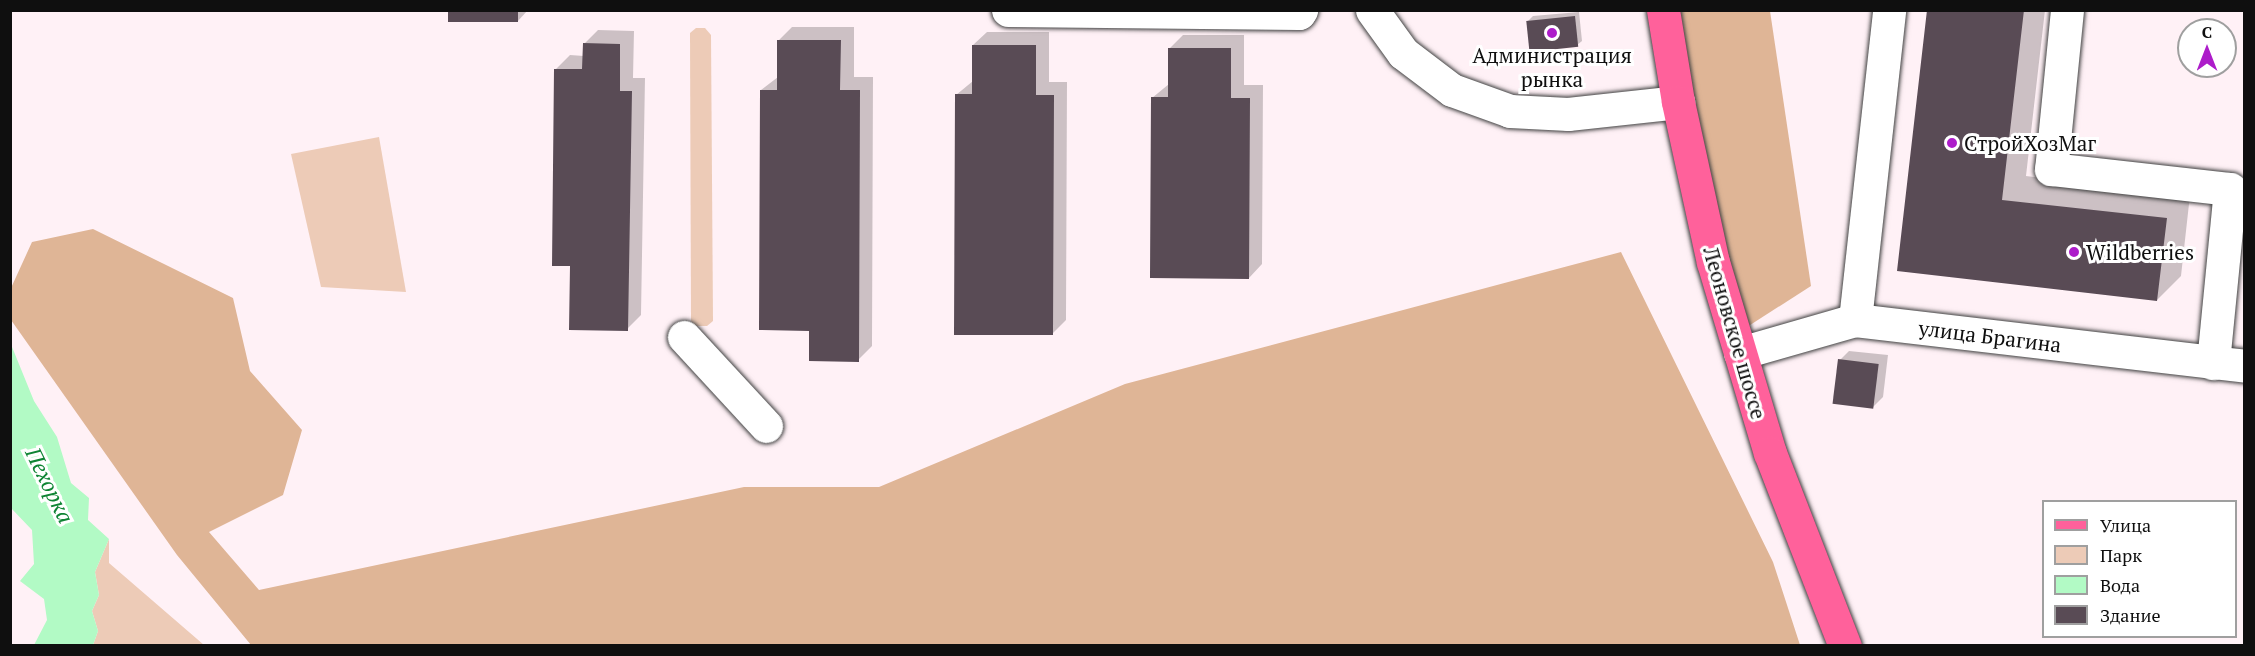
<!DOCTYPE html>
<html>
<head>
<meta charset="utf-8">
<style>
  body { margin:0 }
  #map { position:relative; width:2255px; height:656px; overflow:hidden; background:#fff1f6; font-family:"PT Serif",serif }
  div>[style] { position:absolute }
  .green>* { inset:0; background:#edcbb7 }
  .forest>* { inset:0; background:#dfb596 }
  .water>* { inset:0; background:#b2fac5 }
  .shadow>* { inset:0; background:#0003 }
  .building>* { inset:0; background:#594b55; transform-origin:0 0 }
  .roads { filter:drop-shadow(0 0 2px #424242) drop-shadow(0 0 2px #424242) }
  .minor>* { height:33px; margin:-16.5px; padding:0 16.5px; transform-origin:16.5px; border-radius:16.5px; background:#fff }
  .major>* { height:33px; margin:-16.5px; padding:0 16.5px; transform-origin:16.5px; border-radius:16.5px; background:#ff619b }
  .dots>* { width:16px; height:16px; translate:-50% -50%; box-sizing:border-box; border:3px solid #fff; border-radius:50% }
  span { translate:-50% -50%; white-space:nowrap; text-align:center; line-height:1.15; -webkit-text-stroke:6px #fff; paint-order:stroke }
  .poi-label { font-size:21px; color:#0f0f0f }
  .left { translate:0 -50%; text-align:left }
  .street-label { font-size:21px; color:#0f0f0f }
  .water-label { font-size:22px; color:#0f8434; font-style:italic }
  .frame { position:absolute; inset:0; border:12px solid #0f0f0f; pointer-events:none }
  .legend { position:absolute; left:2042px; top:500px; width:195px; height:138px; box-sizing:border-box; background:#fff; border:2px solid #9f9f9f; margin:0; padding:8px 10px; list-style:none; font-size:18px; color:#0f0f0f }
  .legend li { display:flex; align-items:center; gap:12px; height:30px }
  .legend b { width:30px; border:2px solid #9f9f9f }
  .north { position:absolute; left:2177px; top:18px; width:60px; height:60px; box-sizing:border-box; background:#fff; border:2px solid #9f9f9f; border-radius:50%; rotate:0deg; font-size:16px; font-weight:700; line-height:24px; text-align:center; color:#0f0f0f }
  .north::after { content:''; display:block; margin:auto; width:21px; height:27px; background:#ad1cca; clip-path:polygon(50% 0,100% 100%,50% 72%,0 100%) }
</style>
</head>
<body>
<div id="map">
  <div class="green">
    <div style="clip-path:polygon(696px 28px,705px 28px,711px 35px,713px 321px,707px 326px,696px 326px,691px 321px,690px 33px)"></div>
    <div style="clip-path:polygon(379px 137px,406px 292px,321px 287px,291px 154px)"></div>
    <div style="clip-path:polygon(109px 539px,109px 563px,204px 645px,93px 645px,98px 631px,92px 611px,99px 595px,95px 572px)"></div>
  </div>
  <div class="forest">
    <div style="clip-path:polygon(1677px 11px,1770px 11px,1811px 286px,1747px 327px,1712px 209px)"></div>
    <div style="clip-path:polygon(93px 229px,233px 298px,250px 371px,302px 430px,283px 495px,209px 532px,259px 590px,744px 487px,879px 487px,1125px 384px,1621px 252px,1773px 562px,1800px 645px,251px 645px,177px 555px,11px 320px,11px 288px,32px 242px)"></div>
  </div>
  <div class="water">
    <div style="clip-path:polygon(10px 342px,34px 401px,57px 437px,71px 483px,89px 498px,88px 520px,109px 539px,95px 572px,99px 595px,92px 611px,98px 631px,93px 645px,34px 645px,47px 620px,44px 599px,20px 581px,34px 564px,32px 530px,11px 508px)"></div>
  </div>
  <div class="shadow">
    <div style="clip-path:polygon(449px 10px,528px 10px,517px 22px)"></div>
    <div style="clip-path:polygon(1929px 10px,2045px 10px,2026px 176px,2190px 195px,2181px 276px,2157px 300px,1899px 270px)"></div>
    <div style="clip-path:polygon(1579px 12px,1582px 41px,1577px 45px,1528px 21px,1533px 16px)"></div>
    <div style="clip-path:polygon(792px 27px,854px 27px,854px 77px,873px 77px,872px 346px,858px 360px,810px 329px,761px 90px,778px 77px,778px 41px)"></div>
    <div style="clip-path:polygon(598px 30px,634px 31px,633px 78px,645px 78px,641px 315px,627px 329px,571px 264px,556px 69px,570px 55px,584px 56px,584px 44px)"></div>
    <div style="clip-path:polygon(987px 32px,1049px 32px,1049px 82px,1067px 82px,1066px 320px,1052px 334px,956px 95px,973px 81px,973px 45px)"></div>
    <div style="clip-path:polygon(1183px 35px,1244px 35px,1244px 85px,1263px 85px,1262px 264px,1249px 278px,1152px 98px,1169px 84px,1169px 49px)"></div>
    <div style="clip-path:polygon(1849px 351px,1888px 355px,1883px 397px,1873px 407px,1840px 360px)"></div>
  </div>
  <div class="building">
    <div style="left:448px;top:10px;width:70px;height:12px"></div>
    <div style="clip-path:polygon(1927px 10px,2024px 10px,2002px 200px,2167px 218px,2157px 301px,1897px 271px)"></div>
    <div style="left:1575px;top:16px;width:31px;height:49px;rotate:84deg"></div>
    <div style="clip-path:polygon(777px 40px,841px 40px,840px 90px,860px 90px,859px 362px,809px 361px,809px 331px,759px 330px,760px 90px,777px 90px)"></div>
    <div style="clip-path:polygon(583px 43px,620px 44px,620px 91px,632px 91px,628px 331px,569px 330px,570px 266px,552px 266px,554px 69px,582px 69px)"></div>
    <div style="clip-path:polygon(972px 45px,1036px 45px,1036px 95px,1054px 95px,1053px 335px,954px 335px,955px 94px,972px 94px)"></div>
    <div style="clip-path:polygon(1168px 48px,1231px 48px,1231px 98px,1250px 98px,1249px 279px,1150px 278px,1151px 97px,1168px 97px)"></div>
    <div style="left:1838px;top:359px;width:41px;height:45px;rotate:7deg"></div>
  </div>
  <div class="roads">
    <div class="minor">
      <div style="left:1008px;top:10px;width:291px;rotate:0.6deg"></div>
      <div style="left:1299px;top:13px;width:4px;rotate:-56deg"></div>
      <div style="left:1372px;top:10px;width:53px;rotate:54.2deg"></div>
      <div style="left:1403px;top:53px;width:61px;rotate:37.1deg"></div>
      <div style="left:1452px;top:90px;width:62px;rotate:19.9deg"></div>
      <div style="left:1510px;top:111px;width:58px;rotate:3deg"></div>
      <div style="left:1568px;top:114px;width:111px;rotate:-6.2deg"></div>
      <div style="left:2067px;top:10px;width:160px;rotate:95.7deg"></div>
      <div style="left:2051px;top:169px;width:180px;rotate:6.4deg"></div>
      <div style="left:2230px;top:189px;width:175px;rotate:95.6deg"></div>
      <div style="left:1855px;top:320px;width:312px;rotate:-83.7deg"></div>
      <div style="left:684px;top:337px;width:121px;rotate:47.3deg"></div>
      <div style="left:1740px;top:353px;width:120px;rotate:-16deg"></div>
      <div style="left:1855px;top:320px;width:392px;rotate:6.7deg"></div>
    </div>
    <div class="major">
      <div style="left:1663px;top:10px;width:93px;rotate:80.7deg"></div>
      <div style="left:1678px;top:102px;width:164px;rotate:77.7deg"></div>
      <div style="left:1713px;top:262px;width:199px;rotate:73.4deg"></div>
      <div style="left:1770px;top:453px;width:207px;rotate:68.8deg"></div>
    </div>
  </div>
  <div class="dots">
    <div style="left:1552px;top:33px;background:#ad1cca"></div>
    <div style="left:1952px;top:143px;background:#ad1cca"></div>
    <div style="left:2074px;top:252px;background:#ad1cca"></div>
  </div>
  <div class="poi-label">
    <span style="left:1552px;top:67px">Администрация<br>рынка</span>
    <span class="left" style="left:1964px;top:143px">СтройХозМаг</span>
    <span class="left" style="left:2086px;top:252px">Wildberries</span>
  </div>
  <div class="street-label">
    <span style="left:1735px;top:333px;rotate:74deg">Леоновское шоссе</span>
    <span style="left:1990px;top:336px;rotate:7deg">улица Брагина</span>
  </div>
  <div class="water-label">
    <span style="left:50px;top:485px;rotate:64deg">Пехорка</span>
  </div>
  <div class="frame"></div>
  <ul class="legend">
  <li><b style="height:8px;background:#ff619b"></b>Улица</li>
  <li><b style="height:16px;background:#edcbb7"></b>Парк</li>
  <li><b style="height:16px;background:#b2fac5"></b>Вода</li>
  <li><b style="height:16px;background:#594b55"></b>Здание</li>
  </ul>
  <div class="north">С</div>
</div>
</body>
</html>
